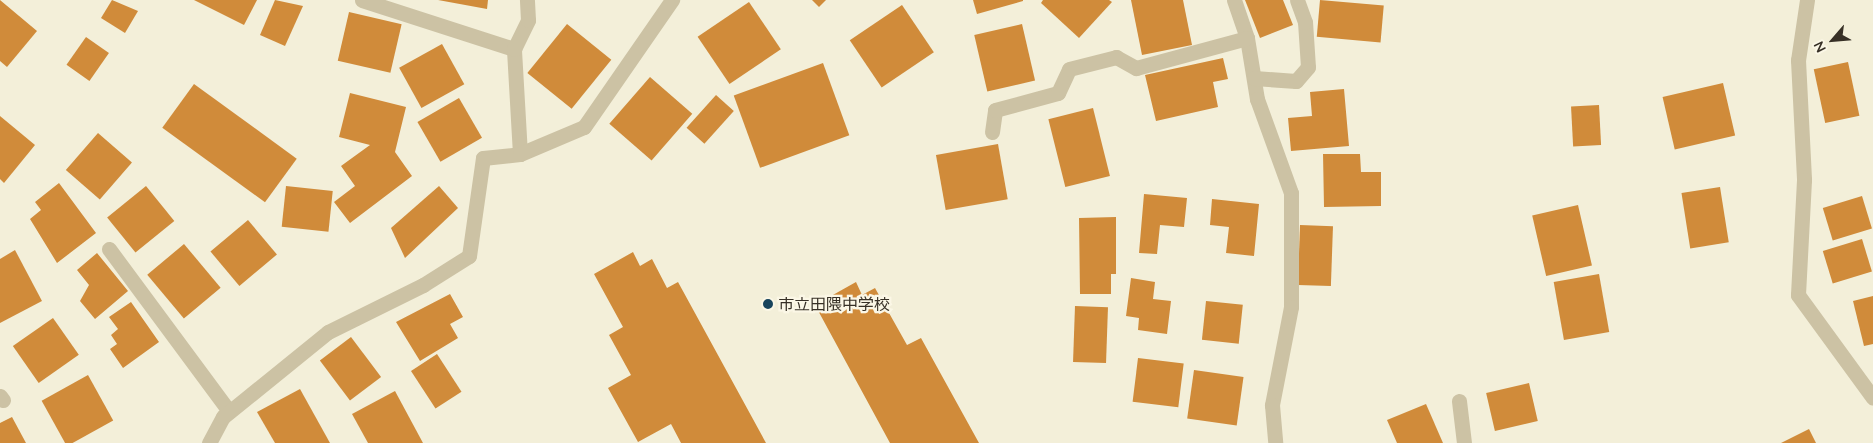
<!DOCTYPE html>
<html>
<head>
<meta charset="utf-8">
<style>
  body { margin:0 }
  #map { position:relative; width:1873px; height:443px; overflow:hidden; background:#f3efd9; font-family:Quicksand,"Noto Sans JP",sans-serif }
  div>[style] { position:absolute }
  .building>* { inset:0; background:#d08b3a; transform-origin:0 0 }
  .street>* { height:15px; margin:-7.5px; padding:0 7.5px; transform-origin:7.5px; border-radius:7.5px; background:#ccc2a4 }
  .dots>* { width:14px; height:14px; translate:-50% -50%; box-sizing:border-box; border:2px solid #fbf7e6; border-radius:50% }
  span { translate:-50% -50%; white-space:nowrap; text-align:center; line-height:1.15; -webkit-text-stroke:4.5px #fbf7e6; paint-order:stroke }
  .poi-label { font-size:16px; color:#373026 }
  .left { translate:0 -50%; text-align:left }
  .north { position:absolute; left:1808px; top:15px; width:50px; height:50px; -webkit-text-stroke:4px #fbf7e6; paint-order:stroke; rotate:243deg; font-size:14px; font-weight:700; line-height:20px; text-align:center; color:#373026 }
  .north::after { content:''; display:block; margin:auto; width:18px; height:22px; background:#373026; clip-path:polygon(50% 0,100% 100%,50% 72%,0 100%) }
</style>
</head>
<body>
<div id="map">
  <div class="building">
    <div style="clip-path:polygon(0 0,37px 31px,7px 67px,0 61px)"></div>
    <div style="clip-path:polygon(112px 0,138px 11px,125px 33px,101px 18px)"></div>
    <div style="clip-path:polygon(194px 0,257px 0,244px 25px)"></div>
    <div style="clip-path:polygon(275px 0,303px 6px,285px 46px,260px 35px)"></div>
    <div style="clip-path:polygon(438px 0,488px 0,487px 9px)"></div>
    <div style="clip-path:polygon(812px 0,826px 0,819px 7px)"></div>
    <div style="clip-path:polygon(973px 0,1023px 0,1023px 1px,977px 14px)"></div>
    <div style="clip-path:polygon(1043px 0,1109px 0,1112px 2px,1079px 38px,1041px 3px)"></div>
    <div style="clip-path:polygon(1131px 0,1183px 0,1192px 45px,1142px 55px)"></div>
    <div style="clip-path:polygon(1245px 0,1283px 0,1293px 25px,1260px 38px)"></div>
    <div style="left:1320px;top:0;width:64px;height:37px;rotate:5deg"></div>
    <div style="left:749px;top:2px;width:57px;height:62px;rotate:56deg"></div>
    <div style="left:902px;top:5px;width:57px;height:63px;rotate:56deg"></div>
    <div style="left:349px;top:12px;width:54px;height:50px;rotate:13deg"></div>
    <div style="left:567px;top:24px;width:57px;height:63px;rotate:39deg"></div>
    <div style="left:1022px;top:24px;width:58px;height:49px;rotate:77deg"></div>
    <div style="left:86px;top:37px;width:28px;height:34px;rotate:35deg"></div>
    <div style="left:442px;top:44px;width:46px;height:49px;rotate:61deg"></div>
    <div style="clip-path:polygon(1223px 58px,1228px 79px,1213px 82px,1218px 107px,1156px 121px,1145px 75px)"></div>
    <div style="left:1848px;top:62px;width:55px;height:35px;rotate:78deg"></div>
    <div style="left:823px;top:63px;width:77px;height:95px;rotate:70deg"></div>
    <div style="left:650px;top:77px;width:56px;height:62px;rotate:41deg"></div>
    <div style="left:1723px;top:83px;width:54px;height:62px;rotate:77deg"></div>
    <div style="left:194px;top:84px;width:127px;height:54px;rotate:36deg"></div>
    <div style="clip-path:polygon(1344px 89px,1349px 146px,1291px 151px,1288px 118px,1312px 116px,1310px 92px)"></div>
    <div style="clip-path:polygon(350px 93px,406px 107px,395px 152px,412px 176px,350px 223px,334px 202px,355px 186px,341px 166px,370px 145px,339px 137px)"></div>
    <div style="left:716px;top:95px;width:24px;height:44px;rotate:42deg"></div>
    <div style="left:459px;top:98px;width:46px;height:48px;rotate:60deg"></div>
    <div style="left:1599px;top:105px;width:40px;height:28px;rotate:87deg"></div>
    <div style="left:1093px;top:108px;width:70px;height:46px;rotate:76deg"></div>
    <div style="clip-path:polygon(0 116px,35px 145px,4px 183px,0 179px)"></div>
    <div style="left:98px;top:133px;width:45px;height:49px;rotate:41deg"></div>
    <div style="left:998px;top:144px;width:56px;height:63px;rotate:80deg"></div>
    <div style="clip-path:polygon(1323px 154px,1360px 154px,1361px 172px,1381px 172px,1381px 206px,1324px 207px)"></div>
    <div style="clip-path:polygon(59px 183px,96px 233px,57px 263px,30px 219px,41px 210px,35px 202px)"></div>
    <div style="left:146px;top:186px;width:45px;height:50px;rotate:51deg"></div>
    <div style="left:286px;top:186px;width:47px;height:41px;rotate:6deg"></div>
    <div style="clip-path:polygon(439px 186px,458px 208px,405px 258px,391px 228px)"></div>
    <div style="left:1720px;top:187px;width:56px;height:39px;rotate:81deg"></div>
    <div style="clip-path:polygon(1144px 194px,1187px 198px,1184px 227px,1160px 225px,1157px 254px,1139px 253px)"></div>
    <div style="left:1862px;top:196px;width:34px;height:41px;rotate:73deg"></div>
    <div style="clip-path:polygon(1212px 199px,1259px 204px,1254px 256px,1226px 253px,1229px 227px,1210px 225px)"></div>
    <div style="left:1578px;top:205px;width:62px;height:47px;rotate:77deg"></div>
    <div style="clip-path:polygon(1116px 217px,1116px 274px,1111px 274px,1111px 294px,1080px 294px,1079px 218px)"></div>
    <div style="left:248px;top:220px;width:45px;height:49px;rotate:50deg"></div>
    <div style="left:1300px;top:225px;width:33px;height:60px;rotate:2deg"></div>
    <div style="left:1862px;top:239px;width:34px;height:41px;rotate:73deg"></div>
    <div style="left:184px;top:244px;width:57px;height:48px;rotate:50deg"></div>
    <div style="clip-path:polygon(15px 250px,42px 301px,0 323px,0 259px)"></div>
    <div style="clip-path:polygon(633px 252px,640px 266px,652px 259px,667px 288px,678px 282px,766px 443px,681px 443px,671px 424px,638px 442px,608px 388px,631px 375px,609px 335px,623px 327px,594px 274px)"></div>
    <div style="clip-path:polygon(97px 253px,128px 291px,95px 319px,80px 301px,89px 285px,77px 270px)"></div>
    <div style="left:1599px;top:274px;width:59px;height:46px;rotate:80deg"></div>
    <div style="clip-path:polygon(1131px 278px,1155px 282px,1153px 299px,1171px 301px,1167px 334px,1138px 330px,1139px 318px,1126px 316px)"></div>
    <div style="clip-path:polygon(856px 282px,862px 295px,875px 288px,907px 345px,921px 338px,979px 443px,890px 443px,815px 305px)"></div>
    <div style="clip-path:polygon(450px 294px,463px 317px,450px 324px,458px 338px,420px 361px,396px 322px)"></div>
    <div style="clip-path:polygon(1873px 296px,1873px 344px,1864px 346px,1853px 301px)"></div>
    <div style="left:1206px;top:301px;width:37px;height:39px;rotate:6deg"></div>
    <div style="clip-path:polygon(131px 302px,159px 342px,123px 368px,110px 349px,117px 344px,111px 335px,118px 329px,109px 317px)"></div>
    <div style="left:1075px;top:306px;width:33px;height:56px;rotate:2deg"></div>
    <div style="left:53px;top:318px;width:45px;height:49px;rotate:55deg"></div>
    <div style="left:351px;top:337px;width:50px;height:39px;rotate:53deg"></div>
    <div style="left:437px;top:354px;width:45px;height:31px;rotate:57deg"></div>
    <div style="left:1138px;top:358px;width:46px;height:44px;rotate:7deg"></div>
    <div style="left:1194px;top:370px;width:50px;height:49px;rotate:8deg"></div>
    <div style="left:88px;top:375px;width:52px;height:53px;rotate:61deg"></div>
    <div style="left:1529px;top:383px;width:39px;height:44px;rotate:77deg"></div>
    <div style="clip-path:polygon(300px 389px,330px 443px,275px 443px,257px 412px)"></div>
    <div style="clip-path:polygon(395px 391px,423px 443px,368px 443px,352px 414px)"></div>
    <div style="clip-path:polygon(1426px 404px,1443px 443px,1397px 443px,1387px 420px)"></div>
    <div style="clip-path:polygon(12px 417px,26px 443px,0 443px,0 423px)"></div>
    <div style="clip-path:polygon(1809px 429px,1816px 443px,1781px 443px)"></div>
  </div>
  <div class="street">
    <div style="left:362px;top:0;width:160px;rotate:17.9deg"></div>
    <div style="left:1234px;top:0;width:40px;rotate:71.1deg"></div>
    <div style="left:1247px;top:38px;width:62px;rotate:80.7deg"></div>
    <div style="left:1257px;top:99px;width:100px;rotate:70.1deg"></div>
    <div style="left:1291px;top:193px;width:114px;rotate:90deg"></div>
    <div style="left:1291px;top:307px;width:100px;rotate:101deg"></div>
    <div style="left:1272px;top:405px;width:38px;rotate:85deg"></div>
    <div style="left:1807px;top:0;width:61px;rotate:98.5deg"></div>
    <div style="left:1798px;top:60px;width:120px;rotate:87.1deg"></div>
    <div style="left:1804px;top:180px;width:115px;rotate:93deg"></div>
    <div style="left:1798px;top:295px;width:127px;rotate:53.9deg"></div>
    <div style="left:1254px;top:78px;width:42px;rotate:4.1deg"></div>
    <div style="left:1296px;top:81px;width:18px;rotate:-49deg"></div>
    <div style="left:1308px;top:67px;width:45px;rotate:-93.8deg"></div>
    <div style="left:1305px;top:22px;width:23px;rotate:-110deg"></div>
    <div style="left:992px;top:132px;width:22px;rotate:-82deg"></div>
    <div style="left:995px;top:110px;width:65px;rotate:-15.1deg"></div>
    <div style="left:1058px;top:93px;width:26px;rotate:-65deg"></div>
    <div style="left:1069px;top:69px;width:49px;rotate:-14.3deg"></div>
    <div style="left:1116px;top:57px;width:23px;rotate:29deg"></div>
    <div style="left:1136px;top:68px;width:115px;rotate:-15.1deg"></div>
    <div style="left:520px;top:154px;width:105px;rotate:-93.3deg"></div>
    <div style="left:514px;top:49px;width:32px;rotate:-64deg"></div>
    <div style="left:528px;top:20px;width:20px;rotate:-93deg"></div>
    <div style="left:109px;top:249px;width:202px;rotate:53.5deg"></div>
    <div style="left:0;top:396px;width:5px;rotate:53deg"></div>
    <div style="left:1459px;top:401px;width:42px;rotate:83.2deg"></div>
    <div style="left:209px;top:443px;width:30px;rotate:-62deg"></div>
    <div style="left:223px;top:417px;width:135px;rotate:-39deg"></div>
    <div style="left:328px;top:332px;width:106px;rotate:-26.3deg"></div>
    <div style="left:423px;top:285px;width:54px;rotate:-32.2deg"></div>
    <div style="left:469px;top:256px;width:99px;rotate:-81.9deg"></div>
    <div style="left:483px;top:158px;width:37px;rotate:-6deg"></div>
    <div style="left:520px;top:154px;width:69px;rotate:-22.9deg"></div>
    <div style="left:584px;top:127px;width:155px;rotate:-55.3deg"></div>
  </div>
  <div class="dots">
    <div style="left:768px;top:304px;background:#18445c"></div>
  </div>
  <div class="poi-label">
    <span class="left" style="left:778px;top:304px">市立田隈中学校</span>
  </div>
  <div class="north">N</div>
</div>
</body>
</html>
